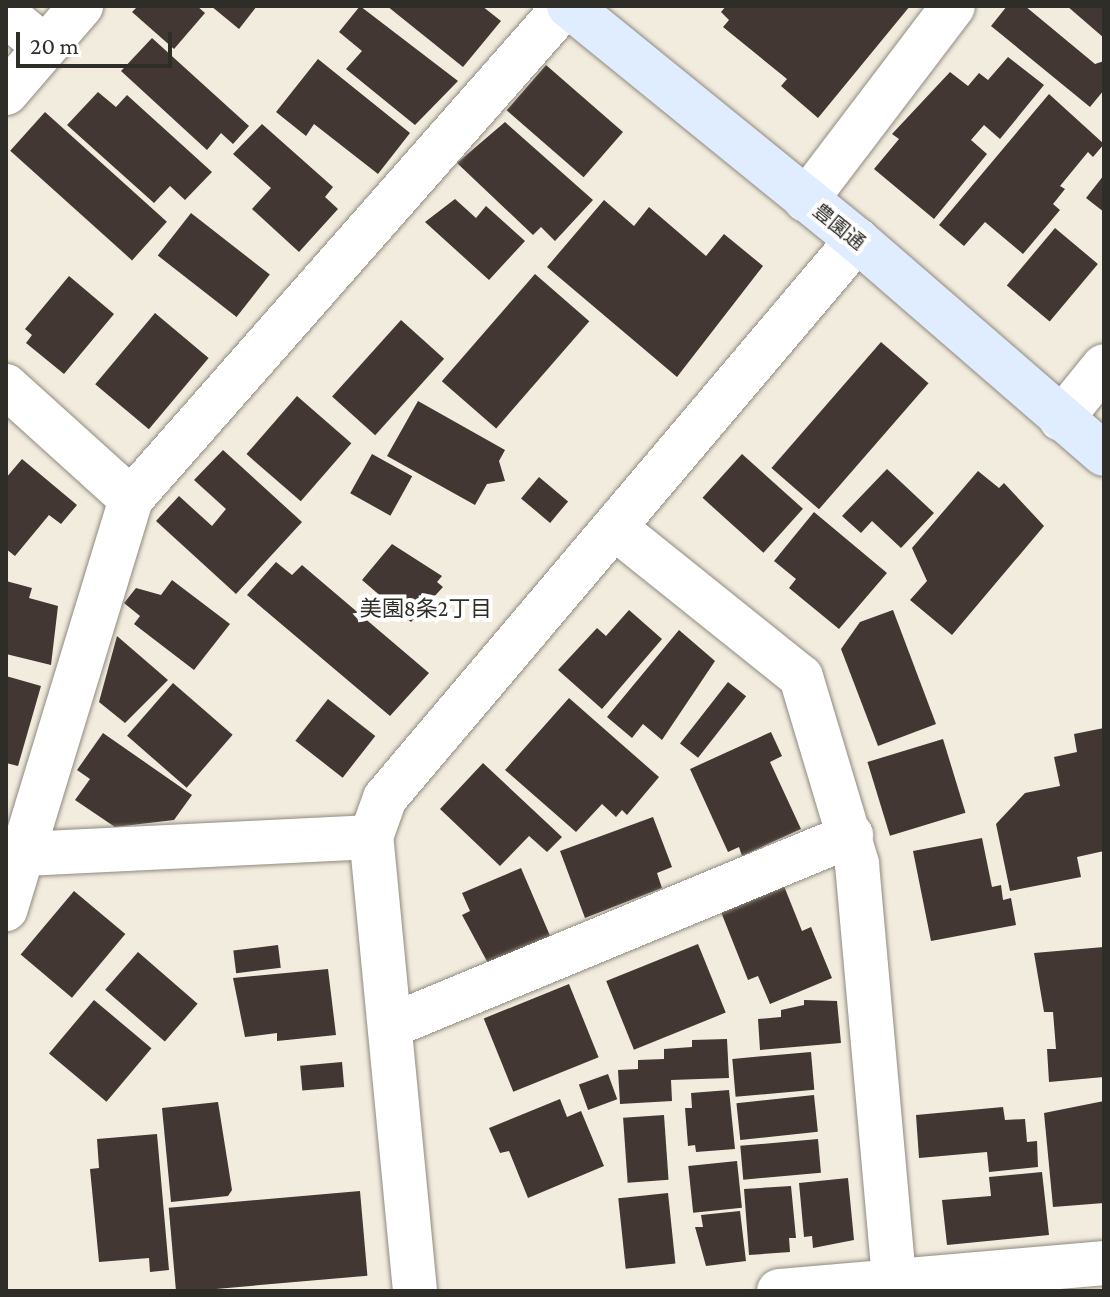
<!DOCTYPE html>
<html>
<head>
<meta charset="utf-8">
<style>
  body { margin:0 }
  #map { position:relative; width:1110px; height:1297px; overflow:hidden; background:#f2ecdf; font-family:"Crimson Pro","Noto Sans JP",serif }
  div>[style] { position:absolute }
  .building>* { inset:0; background:#423732; transform-origin:0 0 }
  .roads { filter:drop-shadow(0 0 2px #8f8a7f) drop-shadow(0 0 2px #8f8a7f) }
  .street>* { height:44px; margin:-22px; padding:0 22px; transform-origin:22px; border-radius:22px; background:#fff }
  .secondary>* { height:44px; margin:-22px; padding:0 22px; transform-origin:22px; border-radius:22px; background:#e0ecff }
  span { translate:-50% -50%; white-space:nowrap; text-align:center; line-height:1.15; -webkit-text-stroke:8px #fff; paint-order:stroke }
  .street-label { font-size:20px; color:#2f2d28 }
  .neighbourhood-label { font-size:22px; color:#2f2d28 }
  .frame { position:absolute; inset:0; border:8px solid #2f2d28; pointer-events:none }
  .scale { position:absolute; left:16px; top:32px; width:156px; height:36px; box-sizing:border-box; border:4px solid #2f2d28; border-top:0; padding-left:10px; font-size:24px; line-height:28px; white-space:nowrap; color:#2f2d28; -webkit-text-stroke:6px #fff; paint-order:stroke }
</style>
</head>
<body>
<div id="map">
  <div class="building">
    <div style="clip-path:polygon(138px 6px,197px 6px,205px 13px,174px 49px,132px 12px)"></div>
    <div style="clip-path:polygon(211px 6px,257px 6px,239px 29px)"></div>
    <div style="clip-path:polygon(360px 6px,458px 81px,415px 125px,346px 69px,362px 51px,339px 32px)"></div>
    <div style="clip-path:polygon(387px 6px,482px 6px,501px 21px,463px 67px)"></div>
    <div style="clip-path:polygon(726px 6px,910px 6px,818px 118px,781px 86px,787px 79px,723px 27px,729px 20px,721px 12px)"></div>
    <div style="clip-path:polygon(1007px 6px,1025px 6px,1095px 64px,1104px 61px,1104px 90px,1090px 107px,991px 26px)"></div>
    <div style="clip-path:polygon(1067px 6px,1104px 6px,1104px 38px)"></div>
    <div style="clip-path:polygon(152px 38px,249px 126px,233px 144px,221px 133px,207px 150px,121px 71px)"></div>
    <div style="clip-path:polygon(1008px 57px,1044px 85px,1000px 139px,984px 125px,971px 140px,987px 154px,934px 219px,874px 169px,899px 139px,892px 134px,950px 72px,968px 86px,979px 73px,988px 80px)"></div>
    <div style="clip-path:polygon(318px 59px,410px 133px,378px 174px,314px 124px,306px 136px,276px 112px)"></div>
    <div style="left:546px;top:65px;width:102px;height:60px;rotate:41deg"></div>
    <div style="clip-path:polygon(98px 92px,116px 107px,127px 95px,212px 172px,185px 200px,170px 186px,154px 203px,67px 125px)"></div>
    <div style="clip-path:polygon(1049px 94px,1104px 144px,1093px 157px,1088px 152px,1060px 186px,1065px 189px,1053px 204px,1060px 210px,1023px 254px,985px 222px,964px 246px,939px 225px)"></div>
    <div style="left:45px;top:112px;width:164px;height:52px;rotate:42deg"></div>
    <div style="clip-path:polygon(505px 122px,593px 200px,555px 241px,541px 227px,533px 235px,457px 163px)"></div>
    <div style="clip-path:polygon(262px 124px,333px 187px,325px 197px,338px 209px,299px 252px,252px 209px,271px 188px,233px 154px)"></div>
    <div style="clip-path:polygon(1104px 175px,1104px 212px,1086px 198px)"></div>
    <div style="clip-path:polygon(455px 199px,476px 218px,486px 206px,525px 241px,489px 280px,425px 222px)"></div>
    <div style="clip-path:polygon(604px 200px,634px 226px,649px 207px,706px 256px,724px 234px,763px 266px,677px 377px,547px 267px)"></div>
    <div style="left:191px;top:213px;width:100px;height:54px;rotate:38deg"></div>
    <div style="left:1055px;top:228px;width:56px;height:75px;rotate:40deg"></div>
    <div style="left:535px;top:274px;width:72px;height:142px;rotate:41deg"></div>
    <div style="clip-path:polygon(69px 276px,114px 314px,64px 374px,26px 343px,32px 335px,25px 329px)"></div>
    <div style="left:155px;top:313px;width:70px;height:93px;rotate:40deg"></div>
    <div style="left:401px;top:320px;width:58px;height:103px;rotate:42deg"></div>
    <div style="left:881px;top:342px;width:63px;height:167px;rotate:41deg"></div>
    <div style="left:297px;top:396px;width:72px;height:77px;rotate:41deg"></div>
    <div style="clip-path:polygon(418px 401px,505px 450px,499px 461px,505px 481px,487px 484px,475px 505px,387px 456px)"></div>
    <div style="clip-path:polygon(223px 450px,302px 522px,236px 594px,156px 521px,179px 496px,212px 526px,226px 509px,194px 480px)"></div>
    <div style="left:372px;top:454px;width:46px;height:45px;rotate:29deg"></div>
    <div style="left:742px;top:454px;width:82px;height:59px;rotate:42deg"></div>
    <div style="clip-path:polygon(22px 459px,77px 505px,61px 524px,49px 515px,15px 556px,6px 549px,6px 478px)"></div>
    <div style="clip-path:polygon(887px 469px,934px 513px,901px 548px,872px 521px,861px 533px,842px 516px)"></div>
    <div style="clip-path:polygon(978px 471px,999px 488px,1004px 483px,1044px 526px,952px 635px,910px 600px,927px 581px,912px 548px)"></div>
    <div style="left:539px;top:477px;width:38px;height:28px;rotate:40deg"></div>
    <div style="clip-path:polygon(814px 512px,887px 573px,839px 629px,789px 588px,796px 579px,774px 561px)"></div>
    <div style="clip-path:polygon(392px 544px,442px 576px,437px 582px,443px 587px,411px 622px,362px 580px)"></div>
    <div style="clip-path:polygon(276px 562px,292px 575px,302px 565px,429px 673px,390px 716px,247px 595px)"></div>
    <div style="clip-path:polygon(172px 580px,230px 624px,194px 670px,134px 624px,140px 616px,124px 603px,136px 588px,161px 595px)"></div>
    <div style="clip-path:polygon(6px 581px,32px 588px,29px 598px,58px 606px,51px 665px,6px 654px)"></div>
    <div style="clip-path:polygon(629px 610px,662px 639px,602px 709px,558px 670px,597px 628px,606px 636px)"></div>
    <div style="clip-path:polygon(893px 610px,936px 724px,878px 746px,841px 649px,860px 622px)"></div>
    <div style="clip-path:polygon(679px 630px,715px 661px,662px 740px,643px 724px,632px 738px,607px 717px)"></div>
    <div style="clip-path:polygon(117px 636px,168px 680px,125px 723px,99px 702px)"></div>
    <div style="clip-path:polygon(6px 676px,41px 686px,18px 766px,6px 763px)"></div>
    <div style="left:728px;top:682px;width:23px;height:78px;rotate:38deg"></div>
    <div style="left:173px;top:683px;width:79px;height:70px;rotate:41deg"></div>
    <div style="clip-path:polygon(569px 698px,659px 777px,627px 815px,622px 810px,616px 817px,602px 804px,576px 832px,505px 770px)"></div>
    <div style="left:328px;top:699px;width:60px;height:53px;rotate:38deg"></div>
    <div style="clip-path:polygon(1104px 728px,1104px 851px,1077px 857px,1081px 877px,1010px 891px,996px 824px,1025px 793px,1060px 786px,1054px 757px,1077px 752px,1074px 734px)"></div>
    <div style="clip-path:polygon(771px 732px,782px 756px,770px 762px,801px 829px,742px 856px,739px 847px,728px 852px,690px 769px)"></div>
    <div style="clip-path:polygon(103px 733px,192px 795px,174px 820px,115px 827px,75px 800px,90px 779px,77px 770px)"></div>
    <div style="left:943px;top:739px;width:77px;height:79px;rotate:73deg"></div>
    <div style="clip-path:polygon(483px 763px,562px 837px,547px 852px,529px 836px,500px 866px,440px 809px)"></div>
    <div style="clip-path:polygon(653px 817px,672px 867px,657px 873px,662px 888px,585px 918px,560px 851px)"></div>
    <div style="clip-path:polygon(982px 838px,992px 887px,1001px 885px,1003px 900px,1011px 898px,1016px 925px,931px 941px,913px 851px)"></div>
    <div style="clip-path:polygon(521px 868px,551px 938px,489px 965px,462px 915px,470px 911px,462px 893px)"></div>
    <div style="clip-path:polygon(784px 886px,802px 931px,811px 927px,832px 978px,770px 1004px,758px 976px,748px 980px,721px 912px)"></div>
    <div style="left:74px;top:891px;width:67px;height:83px;rotate:40deg"></div>
    <div style="left:698px;top:944px;width:74px;height:99px;rotate:68deg"></div>
    <div style="left:278px;top:945px;width:23px;height:45px;rotate:83deg"></div>
    <div style="clip-path:polygon(1104px 947px,1104px 1077px,1049px 1082px,1047px 1049px,1056px 1049px,1053px 1012px,1044px 1012px,1034px 953px)"></div>
    <div style="left:138px;top:952px;width:79px;height:50px;rotate:41deg"></div>
    <div style="clip-path:polygon(328px 969px,336px 1035px,277px 1041px,277px 1033px,245px 1037px,233px 978px)"></div>
    <div style="left:569px;top:984px;width:79px;height:92px;rotate:68deg"></div>
    <div style="left:94px;top:1000px;width:75px;height:70px;rotate:40deg"></div>
    <div style="clip-path:polygon(804px 1000px,837px 1001px,841px 1043px,760px 1050px,758px 1019px,781px 1017px,781px 1010px,804px 1005px)"></div>
    <div style="clip-path:polygon(727px 1039px,729px 1078px,671px 1080px,672px 1101px,620px 1104px,618px 1070px,638px 1069px,638px 1060px,664px 1059px,664px 1049px,692px 1047px,692px 1040px)"></div>
    <div style="left:811px;top:1052px;width:38px;height:79px;rotate:85deg"></div>
    <div style="left:342px;top:1062px;width:25px;height:42px;rotate:85deg"></div>
    <div style="left:608px;top:1074px;width:27px;height:31px;rotate:70deg"></div>
    <div style="clip-path:polygon(729px 1090px,735px 1149px,696px 1152px,695px 1145px,688px 1146px,685px 1108px,692px 1108px,691px 1093px)"></div>
    <div style="left:814px;top:1095px;width:37px;height:78px;rotate:84deg"></div>
    <div style="clip-path:polygon(560px 1099px,567px 1117px,581px 1111px,604px 1166px,528px 1198px,509px 1151px,500px 1153px,489px 1128px)"></div>
    <div style="clip-path:polygon(1104px 1101px,1104px 1203px,1053px 1207px,1044px 1113px)"></div>
    <div style="clip-path:polygon(218px 1102px,232px 1190px,228px 1196px,171px 1202px,162px 1108px)"></div>
    <div style="clip-path:polygon(1003px 1107px,1005px 1120px,1025px 1119px,1027px 1142px,1037px 1141px,1038px 1167px,989px 1172px,987px 1152px,919px 1158px,916px 1115px)"></div>
    <div style="left:664px;top:1115px;width:65px;height:41px;rotate:86deg"></div>
    <div style="clip-path:polygon(157px 1134px,169px 1270px,150px 1272px,149px 1258px,99px 1262px,90px 1169px,99px 1168px,97px 1139px)"></div>
    <div style="left:818px;top:1139px;width:34px;height:78px;rotate:85deg"></div>
    <div style="left:737px;top:1161px;width:47px;height:49px;rotate:84deg"></div>
    <div style="clip-path:polygon(1042px 1172px,1049px 1235px,947px 1245px,942px 1200px,991px 1196px,989px 1177px)"></div>
    <div style="clip-path:polygon(848px 1178px,854px 1240px,813px 1248px,812px 1236px,804px 1237px,799px 1183px)"></div>
    <div style="clip-path:polygon(791px 1186px,796px 1238px,789px 1238px,790px 1252px,749px 1255px,744px 1189px)"></div>
    <div style="left:360px;top:1191px;width:85px;height:192px;rotate:85deg"></div>
    <div style="left:668px;top:1193px;width:71px;height:50px;rotate:84deg"></div>
    <div style="clip-path:polygon(740px 1211px,746px 1261px,706px 1266px,695px 1227px,703px 1227px,701px 1215px)"></div>
  </div>
  <div class="roads">
    <div class="street">
      <div style="left:6px;top:15px;width:49px;rotate:39.2deg"></div>
      <div style="left:6px;top:93px;width:115px;rotate:-49.2deg"></div>
      <div style="left:806px;top:200px;width:243px;rotate:-52.8deg"></div>
      <div style="left:6px;top:386px;width:169px;rotate:42.1deg"></div>
      <div style="left:131px;top:499px;width:429px;rotate:107deg"></div>
      <div style="left:1061px;top:419px;width:68px;rotate:-50.9deg"></div>
      <div style="left:131px;top:499px;width:657px;rotate:-48.64deg"></div>
      <div style="left:615px;top:528px;width:238px;rotate:38.7deg"></div>
      <div style="left:801px;top:677px;width:195px;rotate:73.3deg"></div>
      <div style="left:857px;top:864px;width:418px;rotate:84.9deg"></div>
      <div style="left:26px;top:854px;width:345px;rotate:-2.8deg"></div>
      <div style="left:393px;top:1025px;width:496px;rotate:-22.5deg"></div>
      <div style="left:415px;top:1291px;width:456px;rotate:-95.5deg"></div>
      <div style="left:371px;top:837px;width:41px;rotate:-70.3deg"></div>
      <div style="left:385px;top:798px;width:731px;rotate:-49.77deg"></div>
      <div style="left:779px;top:1291px;width:326px;rotate:-4.9deg"></div>
    </div>
    <div class="secondary">
      <div style="left:569px;top:6px;width:371px;rotate:39.1deg"></div>
      <div style="left:857px;top:240px;width:327px;rotate:40.9deg"></div>
    </div>
  </div>
  <div class="street-label">
    <span style="left:839px;top:227px;rotate:39deg">豊園通</span>
  </div>
  <div class="neighbourhood-label">
    <span style="left:426px;top:609px">美園8条2丁目</span>
  </div>
  <div class="frame"></div>
  <div class="scale">20 m</div>
</div>
</body>
</html>
